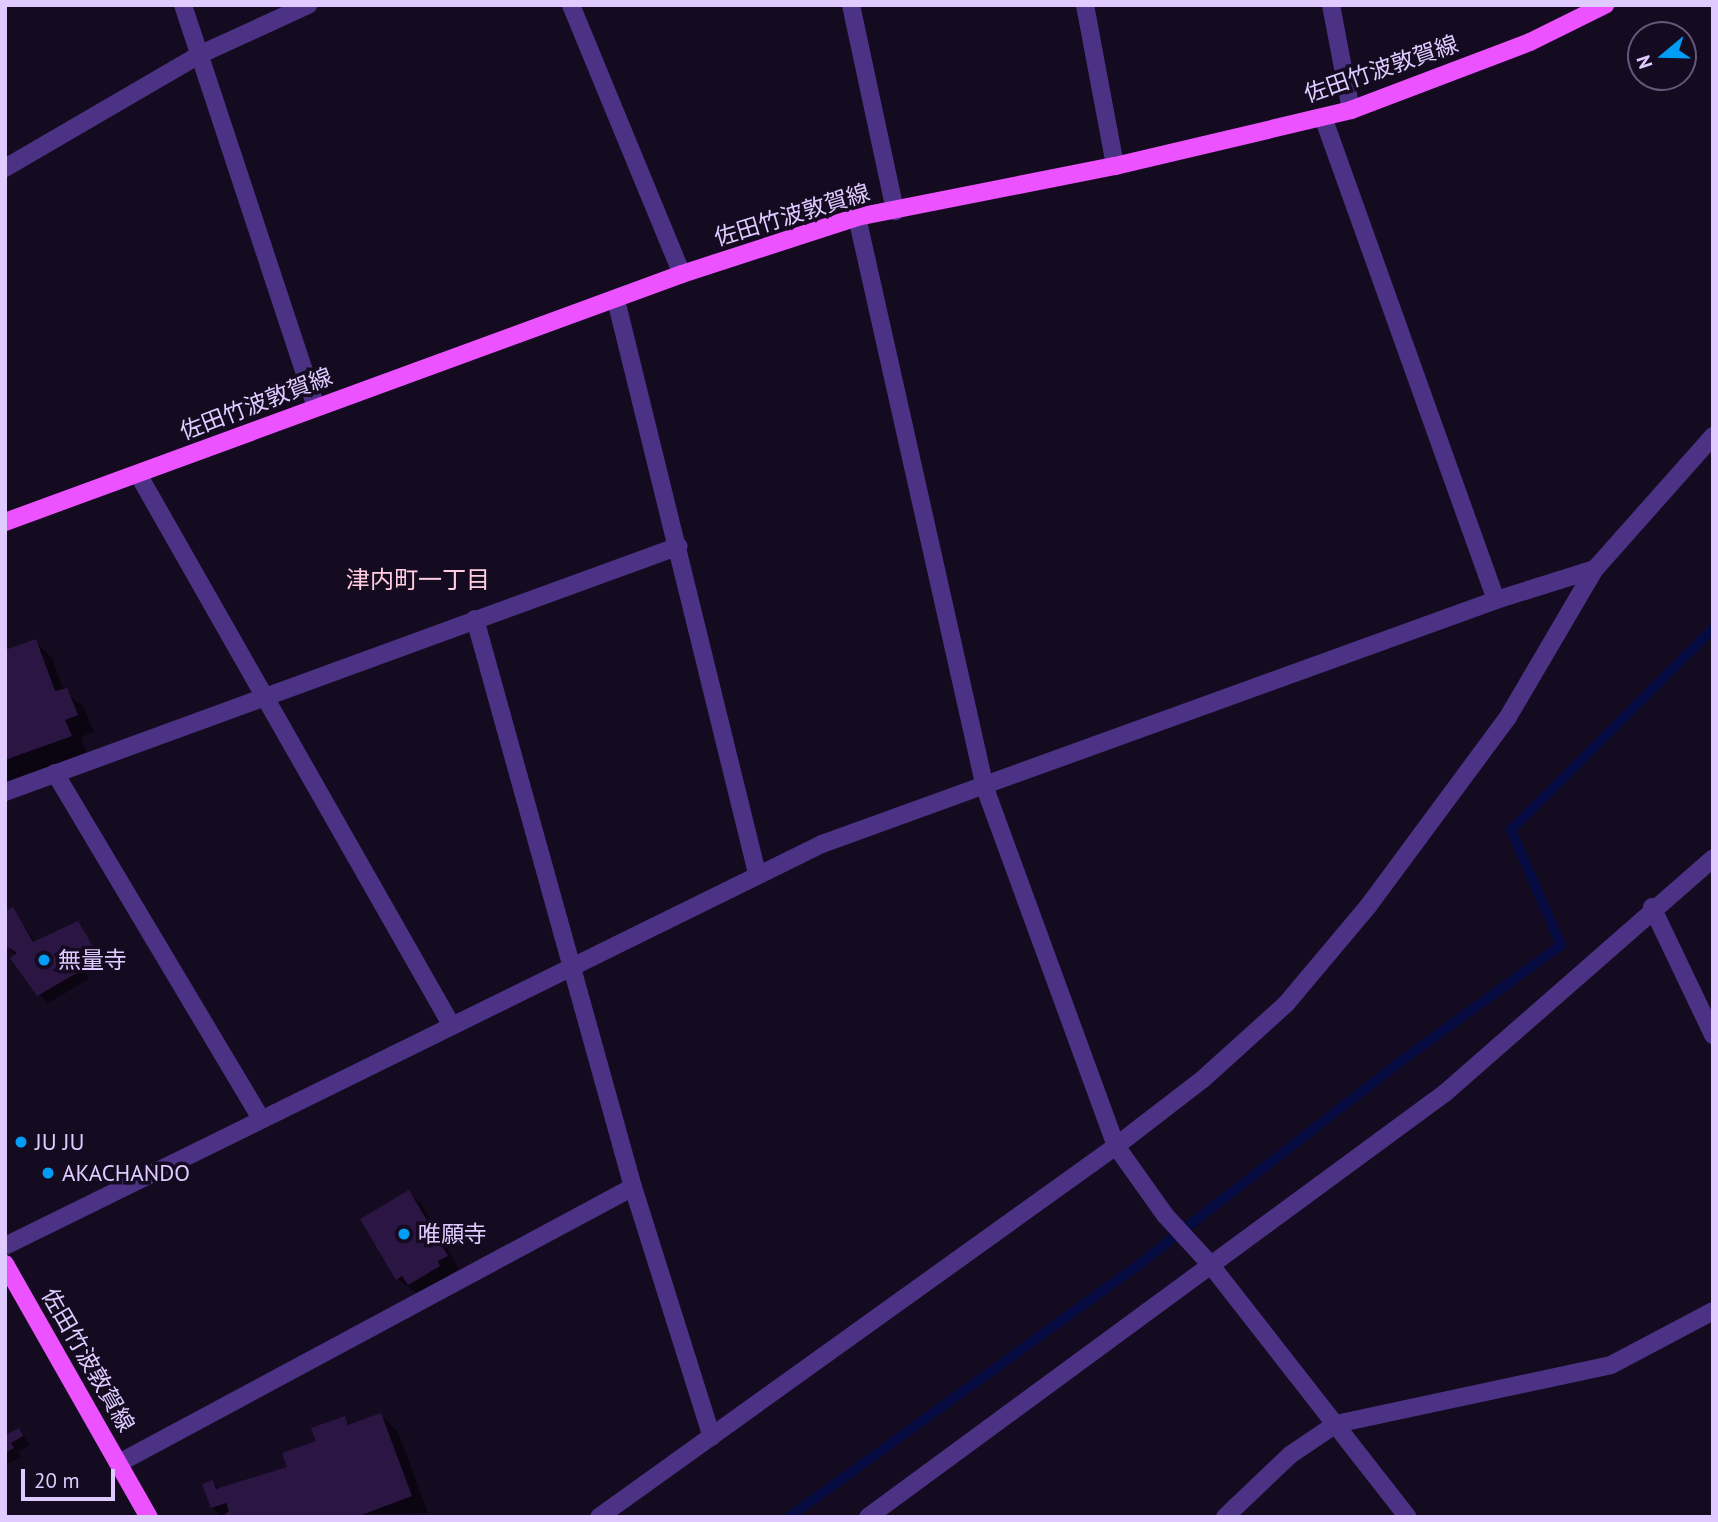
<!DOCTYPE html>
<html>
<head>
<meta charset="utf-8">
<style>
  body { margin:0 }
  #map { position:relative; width:1718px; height:1522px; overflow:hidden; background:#150b21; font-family:"PT Sans","Noto Sans JP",sans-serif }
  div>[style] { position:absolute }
  .shadow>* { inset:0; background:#0007 }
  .stream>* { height:10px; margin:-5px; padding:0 5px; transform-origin:5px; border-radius:5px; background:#050b40 }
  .building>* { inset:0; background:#2b1643 }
  .minor>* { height:18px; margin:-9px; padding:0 9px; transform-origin:9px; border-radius:9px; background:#4b3284 }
  .major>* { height:18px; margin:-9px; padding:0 9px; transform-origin:9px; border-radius:9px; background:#ec52ff }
  .dots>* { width:19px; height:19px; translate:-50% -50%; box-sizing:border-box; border:4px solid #150b21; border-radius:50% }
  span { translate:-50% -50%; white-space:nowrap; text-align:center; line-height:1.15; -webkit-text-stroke:7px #150b21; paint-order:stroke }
  .street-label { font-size:23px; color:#dfcbff }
  .poi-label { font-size:23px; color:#dfcbff }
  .left { translate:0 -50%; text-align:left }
  .neighbourhood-label { font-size:24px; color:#ffcddf }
  .frame { position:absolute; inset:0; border:7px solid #dfcbff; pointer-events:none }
  .north { position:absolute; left:1627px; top:21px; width:70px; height:70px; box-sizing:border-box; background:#150b21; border:2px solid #66587a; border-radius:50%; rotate:251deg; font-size:19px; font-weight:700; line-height:28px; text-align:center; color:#dfcbff }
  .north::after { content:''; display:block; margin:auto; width:24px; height:32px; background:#009cf6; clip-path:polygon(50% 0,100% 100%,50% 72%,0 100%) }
  .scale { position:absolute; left:21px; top:1469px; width:94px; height:32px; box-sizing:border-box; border:4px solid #dfcbff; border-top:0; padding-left:9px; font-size:21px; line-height:24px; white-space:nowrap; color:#dfcbff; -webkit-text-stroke:5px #150b21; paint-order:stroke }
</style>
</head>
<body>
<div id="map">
  <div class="shadow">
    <div style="clip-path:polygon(35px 641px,52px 658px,64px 691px,84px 707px,94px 732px,81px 737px,87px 754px,5px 783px,5px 652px)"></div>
    <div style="clip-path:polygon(13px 909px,36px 943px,78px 923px,101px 957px,82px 968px,89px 979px,47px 1004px,5px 942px)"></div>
    <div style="clip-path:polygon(409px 1192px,422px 1205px,459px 1269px,449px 1275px,452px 1280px,422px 1297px,397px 1279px)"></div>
    <div style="clip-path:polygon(381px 1415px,398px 1432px,428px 1513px,222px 1517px,212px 1508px,213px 1482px,220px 1489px,290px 1468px,344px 1418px,352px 1426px)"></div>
    <div style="clip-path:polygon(19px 1430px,30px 1445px,18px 1452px,21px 1457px,5px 1465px,5px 1437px)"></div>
  </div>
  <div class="stream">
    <div style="left:789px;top:1517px;width:424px;rotate:-35.8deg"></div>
    <div style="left:1133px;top:1269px;width:338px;rotate:-37.8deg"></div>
    <div style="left:1400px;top:1062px;width:199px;rotate:-36deg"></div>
    <div style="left:1561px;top:945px;width:125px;rotate:-113.5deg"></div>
    <div style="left:1511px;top:830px;width:285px;rotate:-44.9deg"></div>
  </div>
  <div class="building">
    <div style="clip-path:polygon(36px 639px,55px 691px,67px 688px,78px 715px,65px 720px,72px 736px,5px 760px,5px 650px)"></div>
    <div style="clip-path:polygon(13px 907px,33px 942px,78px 921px,94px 948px,75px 959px,82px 970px,37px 996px,10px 958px,17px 953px,5px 945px,5px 912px)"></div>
    <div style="clip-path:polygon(409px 1190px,448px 1256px,438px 1261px,440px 1266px,408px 1285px,402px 1276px,396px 1280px,360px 1219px)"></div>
    <div style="clip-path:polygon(381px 1413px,412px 1496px,356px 1517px,222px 1517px,229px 1511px,226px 1503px,211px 1508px,202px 1484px,213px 1480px,216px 1489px,287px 1467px,282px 1453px,316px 1441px,311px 1428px,345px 1416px,348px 1425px)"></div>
    <div style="clip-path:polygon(19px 1428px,23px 1436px,11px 1443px,14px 1448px,5px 1453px,5px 1435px)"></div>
  </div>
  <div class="minor">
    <div style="left:183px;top:5px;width:422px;rotate:71.7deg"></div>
    <div style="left:571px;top:5px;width:291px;rotate:67.6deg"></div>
    <div style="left:851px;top:5px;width:211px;rotate:77.9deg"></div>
    <div style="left:1085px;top:5px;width:164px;rotate:79.4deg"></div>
    <div style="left:1331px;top:5px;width:107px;rotate:79.2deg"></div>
    <div style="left:1323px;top:117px;width:513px;rotate:70.29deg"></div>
    <div style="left:5px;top:168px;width:227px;rotate:-30.2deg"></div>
    <div style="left:201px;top:54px;width:118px;rotate:-24.6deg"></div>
    <div style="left:857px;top:217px;width:585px;rotate:77.36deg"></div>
    <div style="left:985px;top:788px;width:381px;rotate:69.9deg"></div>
    <div style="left:1116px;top:1146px;width:85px;rotate:54.6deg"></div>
    <div style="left:1165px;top:1215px;width:67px;rotate:47.4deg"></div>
    <div style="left:1210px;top:1264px;width:321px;rotate:52deg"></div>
    <div style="left:616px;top:300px;width:590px;rotate:76.18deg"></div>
    <div style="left:138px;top:474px;width:635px;rotate:60.37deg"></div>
    <div style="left:475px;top:619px;width:590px;rotate:74.46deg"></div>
    <div style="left:633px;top:1187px;width:262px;rotate:72.5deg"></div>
    <div style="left:55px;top:773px;width:400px;rotate:59.2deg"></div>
    <div style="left:5px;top:792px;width:717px;rotate:-20.05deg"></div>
    <div style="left:1652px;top:907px;width:142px;rotate:64.5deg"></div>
    <div style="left:5px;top:1246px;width:911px;rotate:-26.2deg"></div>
    <div style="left:822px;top:844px;width:717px;rotate:-19.9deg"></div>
    <div style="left:1496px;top:600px;width:104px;rotate:-17.4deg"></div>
    <div style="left:119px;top:1463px;width:583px;rotate:-28.23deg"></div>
    <div style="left:599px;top:1517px;width:636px;rotate:-35.66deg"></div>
    <div style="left:1116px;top:1146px;width:110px;rotate:-37.6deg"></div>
    <div style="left:1203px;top:1079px;width:112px;rotate:-42.1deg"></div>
    <div style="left:1286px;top:1004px;width:129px;rotate:-50deg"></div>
    <div style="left:1369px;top:905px;width:234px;rotate:-53.5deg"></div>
    <div style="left:1508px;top:717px;width:172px;rotate:-59.6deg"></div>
    <div style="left:1595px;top:569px;width:178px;rotate:-48.4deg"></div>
    <div style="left:868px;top:1517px;width:716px;rotate:-36.31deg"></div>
    <div style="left:1445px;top:1093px;width:356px;rotate:-41.2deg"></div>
    <div style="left:1225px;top:1517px;width:90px;rotate:-43.6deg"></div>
    <div style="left:1290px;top:1455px;width:55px;rotate:-34deg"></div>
    <div style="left:1336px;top:1424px;width:281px;rotate:-12.1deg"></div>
    <div style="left:1611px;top:1365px;width:115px;rotate:-27.9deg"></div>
  </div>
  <div class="major">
    <div style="left:5px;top:522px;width:721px;rotate:-20.12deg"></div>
    <div style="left:682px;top:274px;width:184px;rotate:-18deg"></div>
    <div style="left:857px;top:217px;width:263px;rotate:-11.2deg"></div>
    <div style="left:1115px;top:166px;width:243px;rotate:-13.3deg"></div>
    <div style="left:1351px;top:110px;width:191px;rotate:-20.8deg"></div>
    <div style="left:1530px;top:42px;width:84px;rotate:-26.3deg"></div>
    <div style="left:5px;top:1264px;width:291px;rotate:60.4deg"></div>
  </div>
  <div class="dots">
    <div style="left:44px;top:960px;background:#009cf6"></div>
    <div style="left:21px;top:1142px;background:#009cf6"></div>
    <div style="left:48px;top:1173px;background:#009cf6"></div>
    <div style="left:404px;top:1234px;background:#009cf6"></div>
  </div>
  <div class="street-label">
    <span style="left:1381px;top:69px;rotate:-19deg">佐田竹波敦賀線</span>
    <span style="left:792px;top:215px;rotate:-17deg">佐田竹波敦賀線</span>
    <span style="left:256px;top:404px;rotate:-21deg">佐田竹波敦賀線</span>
    <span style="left:88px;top:1360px;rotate:60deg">佐田竹波敦賀線</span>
  </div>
  <div class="poi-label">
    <span class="left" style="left:58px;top:960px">無量寺</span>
    <span class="left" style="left:35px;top:1142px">JU JU</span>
    <span class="left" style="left:62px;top:1173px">AKACHANDO</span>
    <span class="left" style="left:418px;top:1234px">唯願寺</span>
  </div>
  <div class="neighbourhood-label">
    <span style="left:418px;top:580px">津内町一丁目</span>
  </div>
  <div class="frame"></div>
  <div class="north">N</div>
  <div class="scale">20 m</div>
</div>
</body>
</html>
